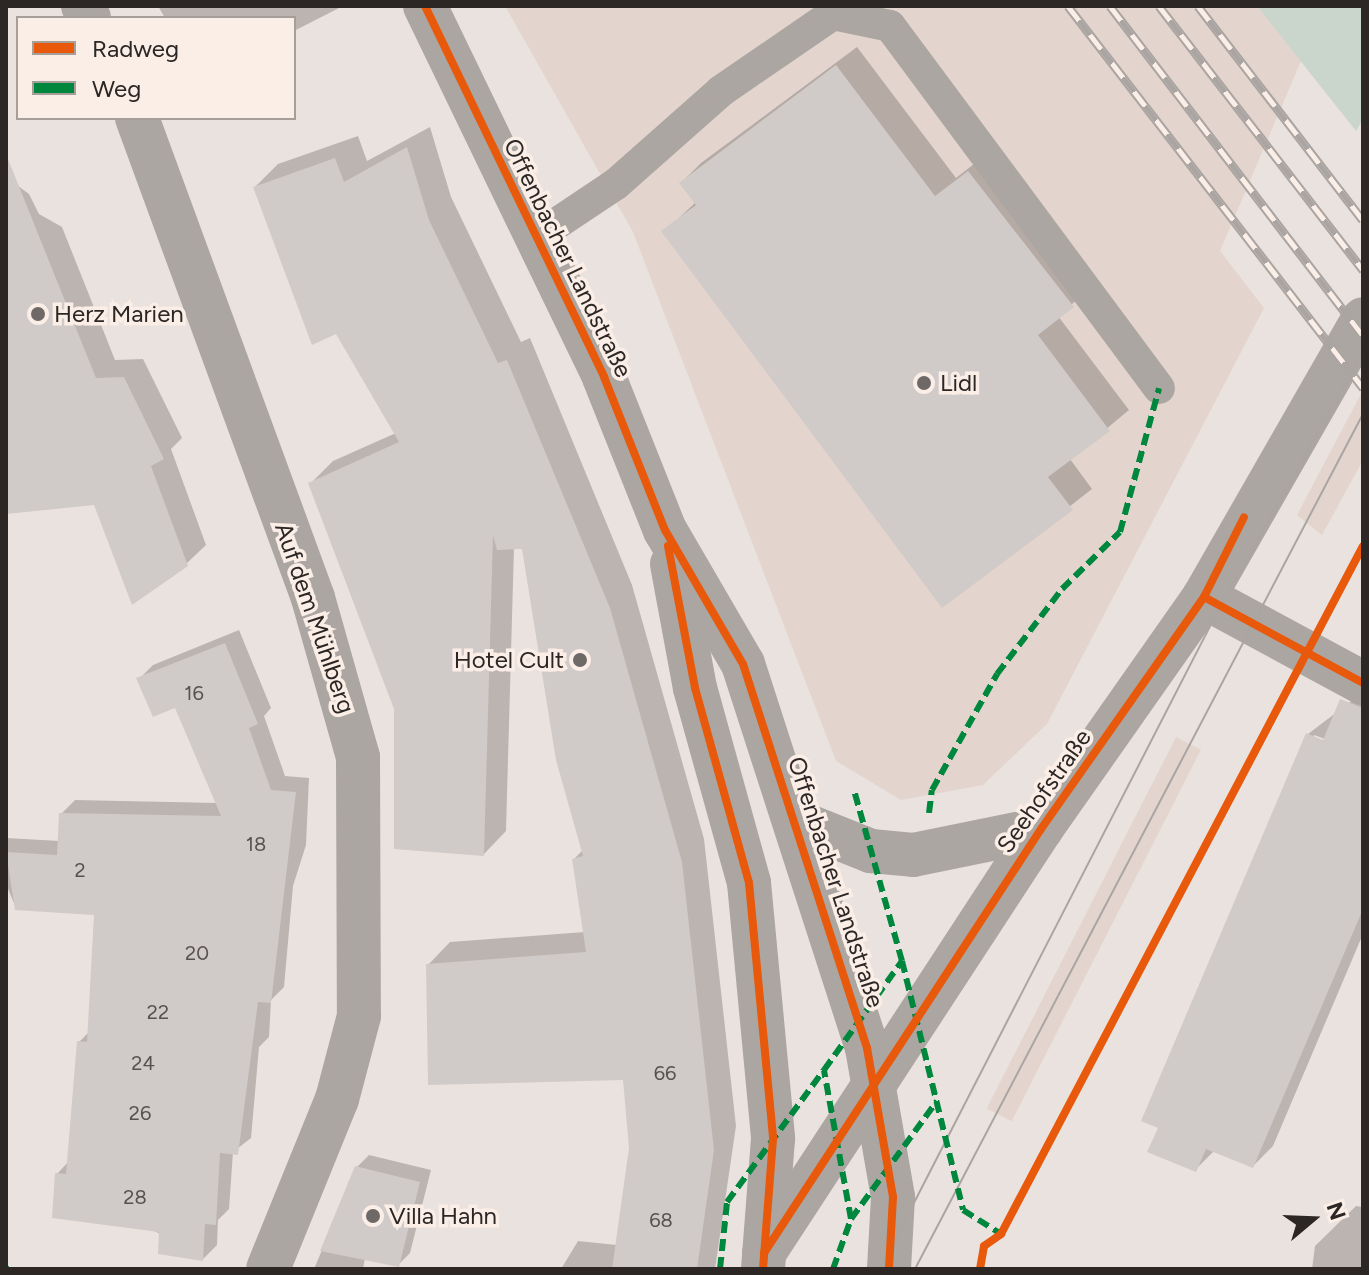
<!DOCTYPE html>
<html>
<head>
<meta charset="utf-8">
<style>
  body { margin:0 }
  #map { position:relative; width:1369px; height:1275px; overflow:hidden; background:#eae2de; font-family:Figtree,sans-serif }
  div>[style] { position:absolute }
  .built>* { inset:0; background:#e3d5cd; transform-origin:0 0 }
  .green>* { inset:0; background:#cad5cb }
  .shadow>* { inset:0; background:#0003 }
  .building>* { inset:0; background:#d0cac8 }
  .service>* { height:32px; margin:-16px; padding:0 16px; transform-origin:16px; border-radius:16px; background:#aca6a2 }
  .minor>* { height:44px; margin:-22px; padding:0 22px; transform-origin:22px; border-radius:22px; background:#aca6a2 }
  .tertiary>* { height:44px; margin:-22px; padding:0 22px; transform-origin:22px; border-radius:22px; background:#aca6a2 }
  .secondary>* { height:44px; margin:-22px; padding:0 22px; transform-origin:22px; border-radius:22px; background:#aba6a1 }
  .tram>* { height:2px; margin:-1px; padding:0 1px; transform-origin:1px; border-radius:1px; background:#aaa5a2 }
  .rail>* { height:9px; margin-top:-4.5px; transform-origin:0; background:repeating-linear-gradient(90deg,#fbeee7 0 18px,#aaa5a2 0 36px); box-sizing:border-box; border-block:2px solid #aaa5a2 }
  .quiet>* { height:6px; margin-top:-3px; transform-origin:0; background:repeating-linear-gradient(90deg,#00873e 0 12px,transparent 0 18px) }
  .cycleway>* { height:8px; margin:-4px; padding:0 4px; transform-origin:4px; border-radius:4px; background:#e8590c }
  .dots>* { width:22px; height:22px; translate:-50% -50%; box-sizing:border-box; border:4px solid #fbeee7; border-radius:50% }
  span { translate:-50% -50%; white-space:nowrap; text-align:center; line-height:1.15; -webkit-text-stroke:7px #fbeee7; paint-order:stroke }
  .number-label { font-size:20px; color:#575250 }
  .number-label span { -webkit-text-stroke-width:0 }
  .street-label { font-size:24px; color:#2c2725 }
  .poi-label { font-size:24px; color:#2c2725 }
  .left { translate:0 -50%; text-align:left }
  .right { translate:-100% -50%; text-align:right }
  .frame { position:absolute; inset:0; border:8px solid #2c2725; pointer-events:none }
  .legend { position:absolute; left:16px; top:16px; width:280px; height:104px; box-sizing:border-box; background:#fbeee7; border:2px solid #a89e99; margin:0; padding:10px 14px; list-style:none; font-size:24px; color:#2c2725 }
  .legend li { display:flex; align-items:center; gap:16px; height:40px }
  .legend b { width:40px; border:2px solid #a89e99 }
  .north { position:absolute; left:1273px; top:1179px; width:80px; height:80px; -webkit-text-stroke:6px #fbeee7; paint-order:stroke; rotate:71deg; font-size:22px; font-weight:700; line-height:32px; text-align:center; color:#2c2725 }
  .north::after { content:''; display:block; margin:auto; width:28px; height:36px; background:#2c2725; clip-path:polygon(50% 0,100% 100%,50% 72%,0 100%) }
</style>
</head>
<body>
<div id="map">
  <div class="built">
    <div style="clip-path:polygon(505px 6px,1257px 6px,1301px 61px,1220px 251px,1264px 308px,1047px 724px,983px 785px,901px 800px,836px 761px,633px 232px)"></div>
    <div style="clip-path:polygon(1363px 390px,1363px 460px,1322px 535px,1297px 515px)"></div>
    <div style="left:1176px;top:737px;width:28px;height:417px;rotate:27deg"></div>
  </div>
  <div class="green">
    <div style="clip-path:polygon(1257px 6px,1363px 6px,1363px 119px,1356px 131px)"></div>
  </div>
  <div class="shadow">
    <div style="clip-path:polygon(158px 6px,343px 6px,294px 31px,294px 18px,165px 18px)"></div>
    <div style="clip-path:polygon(857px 47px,956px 178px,988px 153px,1093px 286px,1058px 316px,1129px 410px,1070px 459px,1092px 489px,942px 606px,664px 232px,696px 202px,681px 183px,701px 163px)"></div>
    <div style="clip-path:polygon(430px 127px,451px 197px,521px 342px,530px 338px,632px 585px,704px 839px,736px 1126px,715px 1269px,561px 1269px,578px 1241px,617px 1245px,631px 1148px,625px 1078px,428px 965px,450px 942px,585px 932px,574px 859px,583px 850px,524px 546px,514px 547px,506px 831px,484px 854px,396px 708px,310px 484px,333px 461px,396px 433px,255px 187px,278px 164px,358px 136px,367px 161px)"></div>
    <div style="clip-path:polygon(6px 177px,29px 194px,39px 214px,62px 227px,115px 360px,143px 359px,182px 438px,171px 449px,206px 545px,186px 564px,95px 503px,6px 510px)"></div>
    <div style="clip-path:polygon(239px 630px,271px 708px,264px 716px,285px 776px,309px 778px,306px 845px,293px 886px,284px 987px,271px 1000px,269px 1037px,259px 1047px,251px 1138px,233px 1152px,229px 1209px,218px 1220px,217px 1245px,203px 1259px,57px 1174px,69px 1161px,79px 1042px,90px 1031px,96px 913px,16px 908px,6px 884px,6px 838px,60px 841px,61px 814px,75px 800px,218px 803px,176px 705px,139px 679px,153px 665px)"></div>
    <div style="clip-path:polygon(evenodd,1354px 699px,1363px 703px,1363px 934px,1273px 1146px,1253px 1166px,1215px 1150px,1195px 1170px,1308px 734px,1354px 699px,1314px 735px,1333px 742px,1314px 739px,1314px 735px)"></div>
    <div style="clip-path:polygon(369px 1155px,431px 1170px,410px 1253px,398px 1265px,365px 1258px,363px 1269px,314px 1269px,357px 1167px)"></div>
    <div style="clip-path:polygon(1356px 1206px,1363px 1207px,1363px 1269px,1312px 1269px,1315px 1246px)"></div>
  </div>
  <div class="building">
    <div style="clip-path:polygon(836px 65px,935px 196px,968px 171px,1074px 307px,1038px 335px,1110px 431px,1048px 477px,1073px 510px,942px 608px,661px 231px,696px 205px,679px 183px)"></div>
    <div style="clip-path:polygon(407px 147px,429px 220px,498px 363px,507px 360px,610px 608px,682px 862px,714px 1150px,697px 1269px,612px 1269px,629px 1148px,623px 1080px,428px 1085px,426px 964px,586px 952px,572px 859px,583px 856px,556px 760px,522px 549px,497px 550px,493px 535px,484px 856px,394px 849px,394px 709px,308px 483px,399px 442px,336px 334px,312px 345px,253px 187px,335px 158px,344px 182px)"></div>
    <div style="clip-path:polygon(8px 159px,96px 378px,124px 377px,164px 459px,151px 466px,188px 566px,132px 605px,94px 505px,6px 514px)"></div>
    <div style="clip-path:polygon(225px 643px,258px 724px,249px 728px,271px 790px,296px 792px,271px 1003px,258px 1002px,238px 1155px,220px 1153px,216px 1225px,205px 1224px,203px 1261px,158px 1254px,159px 1232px,52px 1218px,55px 1173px,66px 1174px,77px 1041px,87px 1042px,94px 915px,15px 910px,6px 852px,57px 855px,59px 813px,221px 816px,175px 708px,153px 717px,136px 678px)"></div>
    <div style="clip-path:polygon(1340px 699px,1363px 708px,1363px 909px,1253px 1168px,1206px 1149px,1196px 1172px,1147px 1152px,1158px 1128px,1141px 1121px,1306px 733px,1323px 740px)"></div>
    <div style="clip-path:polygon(355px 1166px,420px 1182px,399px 1267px,320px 1251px)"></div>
  </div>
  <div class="service">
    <div style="left:535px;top:238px;width:97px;rotate:-33.7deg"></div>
    <div style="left:616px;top:184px;width:140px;rotate:-41.5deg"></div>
    <div style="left:721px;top:91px;width:136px;rotate:-34.5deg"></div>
    <div style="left:833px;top:14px;width:58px;rotate:11.9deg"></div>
    <div style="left:890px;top:26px;width:451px;rotate:53.4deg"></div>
  </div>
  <div class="minor">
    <div style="left:83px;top:6px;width:13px;rotate:63deg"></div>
    <div style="left:137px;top:118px;width:511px;rotate:69.86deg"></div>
    <div style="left:313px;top:598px;width:165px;rotate:74.2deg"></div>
    <div style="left:358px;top:757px;width:259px;rotate:89.8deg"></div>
    <div style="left:359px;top:1016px;width:86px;rotate:104.8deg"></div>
    <div style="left:337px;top:1099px;width:183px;rotate:112.1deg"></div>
    <div style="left:1204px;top:597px;width:181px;rotate:28.4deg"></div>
  </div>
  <div class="tertiary">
    <div style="left:798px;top:822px;width:79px;rotate:21.7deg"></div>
    <div style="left:871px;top:851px;width:42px;rotate:5.4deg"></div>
    <div style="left:913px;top:855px;width:131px;rotate:-11.5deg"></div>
    <div style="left:764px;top:1253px;width:506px;rotate:-56.84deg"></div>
    <div style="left:1041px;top:829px;width:284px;rotate:-54.9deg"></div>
    <div style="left:1204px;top:597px;width:320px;rotate:-60.2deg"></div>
  </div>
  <div class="secondary">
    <div style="left:425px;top:6px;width:412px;rotate:64.2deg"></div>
    <div style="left:604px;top:377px;width:165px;rotate:68.3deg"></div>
    <div style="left:665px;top:530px;width:155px;rotate:59.8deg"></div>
    <div style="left:743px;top:664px;width:404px;rotate:72.1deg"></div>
    <div style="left:867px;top:1048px;width:151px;rotate:80.1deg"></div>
    <div style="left:893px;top:1197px;width:72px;rotate:93.2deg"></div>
    <div style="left:672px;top:564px;width:126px;rotate:79.5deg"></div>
    <div style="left:695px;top:688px;width:202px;rotate:74.5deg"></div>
    <div style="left:749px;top:883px;width:257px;rotate:84.6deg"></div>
    <div style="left:773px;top:1139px;width:130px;rotate:94.4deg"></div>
  </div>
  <div class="tram">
    <div style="left:880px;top:1269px;width:744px;rotate:-62.82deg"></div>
    <div style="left:1220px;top:607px;width:292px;rotate:-60.7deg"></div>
    <div style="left:915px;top:1269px;width:965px;rotate:-62.35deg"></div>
  </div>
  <div class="rail">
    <div style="left:1068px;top:6px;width:483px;rotate:52.3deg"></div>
    <div style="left:1110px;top:6px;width:416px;rotate:52.5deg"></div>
    <div style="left:1159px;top:6px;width:334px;rotate:52.3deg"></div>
    <div style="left:1198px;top:6px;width:270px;rotate:52.4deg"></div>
  </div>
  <div class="quiet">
    <div style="left:929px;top:813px;width:23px;rotate:-83deg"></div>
    <div style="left:932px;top:790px;width:133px;rotate:-60.7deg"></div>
    <div style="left:997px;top:674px;width:107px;rotate:-52.6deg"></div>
    <div style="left:1062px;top:589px;width:81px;rotate:-44.5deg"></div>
    <div style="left:1120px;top:532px;width:149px;rotate:-74.8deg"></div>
    <div style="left:902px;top:961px;width:256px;rotate:76.2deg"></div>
    <div style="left:963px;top:1210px;width:45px;rotate:32.3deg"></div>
    <div style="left:851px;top:1219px;width:146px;rotate:-53.9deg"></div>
    <div style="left:6px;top:1268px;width:2px;rotate:27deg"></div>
    <div style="left:720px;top:1269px;width:67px;rotate:-84deg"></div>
    <div style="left:727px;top:1202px;width:164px;rotate:-53.7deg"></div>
    <div style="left:833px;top:1269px;width:53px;rotate:-70.2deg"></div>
    <div style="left:851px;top:1219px;width:151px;rotate:-100.3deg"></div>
    <div style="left:824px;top:1070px;width:134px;rotate:-54.4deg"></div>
    <div style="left:902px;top:961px;width:178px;rotate:-105.7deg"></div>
  </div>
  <div class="cycleway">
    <div style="left:425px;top:6px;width:412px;rotate:64.2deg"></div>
    <div style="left:604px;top:377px;width:165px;rotate:68.3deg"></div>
    <div style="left:665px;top:530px;width:155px;rotate:59.8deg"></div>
    <div style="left:743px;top:664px;width:404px;rotate:72.1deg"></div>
    <div style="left:867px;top:1048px;width:151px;rotate:80.1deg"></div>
    <div style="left:893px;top:1197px;width:72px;rotate:93.2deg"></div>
    <div style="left:668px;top:546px;width:145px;rotate:79.2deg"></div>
    <div style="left:695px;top:688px;width:202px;rotate:74.5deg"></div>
    <div style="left:749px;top:883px;width:257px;rotate:84.6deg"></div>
    <div style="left:773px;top:1139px;width:130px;rotate:94.4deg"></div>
    <div style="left:1204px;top:597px;width:181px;rotate:28.4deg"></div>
    <div style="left:764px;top:1253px;width:506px;rotate:-56.84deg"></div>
    <div style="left:1041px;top:829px;width:284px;rotate:-54.9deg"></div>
    <div style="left:1204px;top:597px;width:89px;rotate:-63.4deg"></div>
    <div style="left:980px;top:1269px;width:23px;rotate:-80deg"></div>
    <div style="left:984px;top:1246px;width:21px;rotate:-35deg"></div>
    <div style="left:1001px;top:1234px;width:777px;rotate:-62.25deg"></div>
  </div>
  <div class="dots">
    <div style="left:38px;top:314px;background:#6e6866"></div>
    <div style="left:924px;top:383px;background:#6e6866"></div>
    <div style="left:580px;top:660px;background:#6e6866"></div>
    <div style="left:373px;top:1216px;background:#6e6866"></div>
  </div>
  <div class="number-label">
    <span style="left:194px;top:693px">16</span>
    <span style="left:256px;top:844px">18</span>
    <span style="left:80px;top:870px">2</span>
    <span style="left:197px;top:953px">20</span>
    <span style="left:158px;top:1012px">22</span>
    <span style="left:143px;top:1063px">24</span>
    <span style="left:665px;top:1073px">66</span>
    <span style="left:140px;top:1113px">26</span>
    <span style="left:135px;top:1197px">28</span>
    <span style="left:661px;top:1220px">68</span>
  </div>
  <div class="street-label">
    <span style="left:568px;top:258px;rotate:64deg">Offenbacher Landstraße</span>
    <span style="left:315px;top:618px;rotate:71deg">Auf dem Mühlberg</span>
    <span style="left:1044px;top:791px;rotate:-55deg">Seehofstraße</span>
    <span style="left:836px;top:882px;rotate:72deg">Offenbacher Landstraße</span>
  </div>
  <div class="poi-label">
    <span class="left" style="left:54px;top:314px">Herz Marien</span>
    <span class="left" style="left:940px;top:383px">Lidl</span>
    <span class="right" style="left:564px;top:660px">Hotel Cult</span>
    <span class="left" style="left:389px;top:1216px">Villa Hahn</span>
  </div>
  <div class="frame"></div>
  <ul class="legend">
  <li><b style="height:10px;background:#e8590c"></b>Radweg</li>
  <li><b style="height:10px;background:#00873e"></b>Weg</li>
  </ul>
  <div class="north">N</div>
</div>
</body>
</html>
